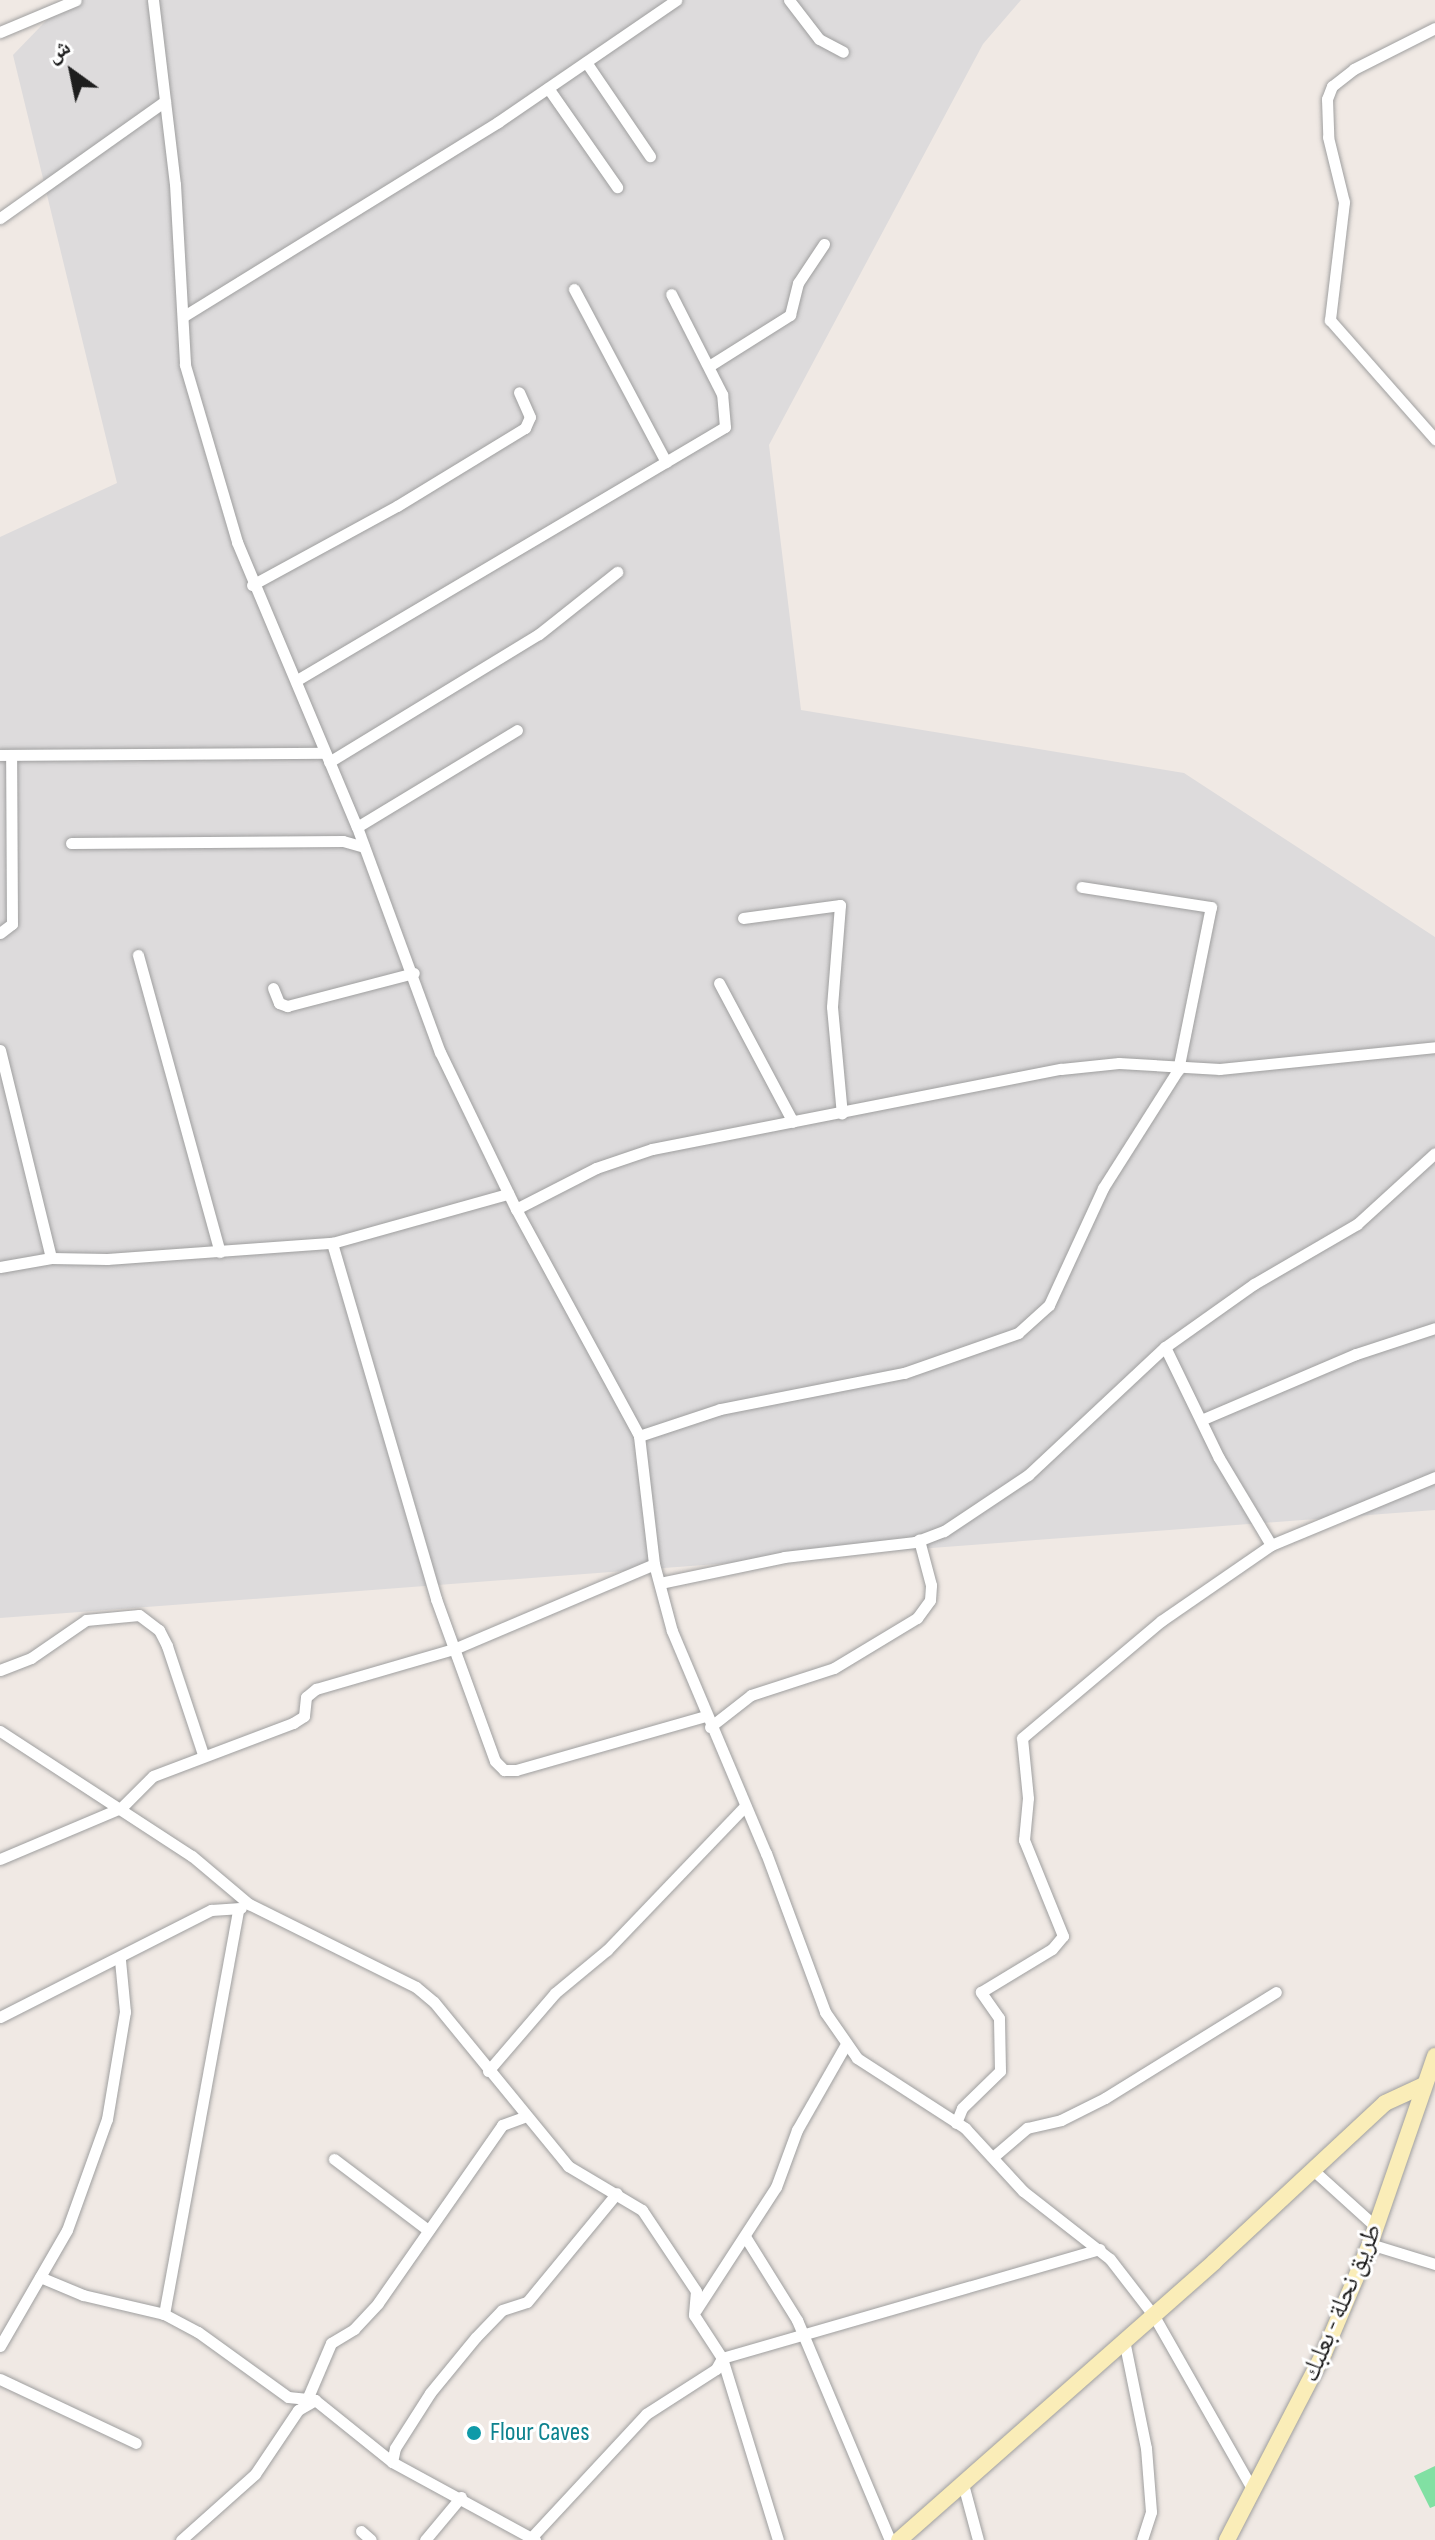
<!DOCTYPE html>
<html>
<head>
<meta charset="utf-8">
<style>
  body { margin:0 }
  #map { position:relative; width:1435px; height:2540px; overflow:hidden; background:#f0e9e4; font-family:"Sofia Sans Condensed","Noto Naskh Arabic",sans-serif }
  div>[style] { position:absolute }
  .residential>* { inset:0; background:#dddbdc }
  .pitch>* { inset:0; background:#81e0a3 }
  .roads { filter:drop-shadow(0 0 2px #9f9f9f) drop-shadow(0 0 2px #9f9f9f) }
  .street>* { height:11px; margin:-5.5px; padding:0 5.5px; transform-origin:5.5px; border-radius:5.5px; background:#fff }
  .secondary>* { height:16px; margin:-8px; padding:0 8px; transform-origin:8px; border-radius:8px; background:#faedb8 }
  .dots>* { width:22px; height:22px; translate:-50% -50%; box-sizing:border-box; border:4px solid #fff; border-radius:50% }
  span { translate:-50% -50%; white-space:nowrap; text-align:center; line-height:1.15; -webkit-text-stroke:6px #fff; paint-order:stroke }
  .street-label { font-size:26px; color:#1e1e1e }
  .culture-label { font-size:26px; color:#0d838f }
  .left { translate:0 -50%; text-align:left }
  .north { position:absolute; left:32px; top:32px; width:80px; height:80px; -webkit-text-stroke:6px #fff; paint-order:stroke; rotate:327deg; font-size:22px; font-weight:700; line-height:32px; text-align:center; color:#1e1e1e }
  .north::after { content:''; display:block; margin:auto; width:28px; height:36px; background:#1e1e1e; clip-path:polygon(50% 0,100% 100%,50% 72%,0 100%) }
</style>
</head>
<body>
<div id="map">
  <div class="residential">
    <div style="clip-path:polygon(66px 0,1021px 0,983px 44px,769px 445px,801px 710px,1184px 773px,1435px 937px,1435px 1510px,0 1618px,0 537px,117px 483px,13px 55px)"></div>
  </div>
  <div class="pitch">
    <div style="clip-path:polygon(1435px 2466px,1435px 2506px,1430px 2508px,1414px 2476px)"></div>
  </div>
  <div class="roads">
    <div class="street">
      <div style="left:153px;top:0;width:185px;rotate:83.2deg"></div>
      <div style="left:175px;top:184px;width:181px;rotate:86.8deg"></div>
      <div style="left:185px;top:365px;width:184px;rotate:73.6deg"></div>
      <div style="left:237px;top:542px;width:309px;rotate:67.2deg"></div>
      <div style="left:357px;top:827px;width:240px;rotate:69.8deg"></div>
      <div style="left:440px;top:1052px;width:174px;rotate:64.2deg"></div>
      <div style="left:516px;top:1209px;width:258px;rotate:61.5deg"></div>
      <div style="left:639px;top:1436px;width:129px;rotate:83.3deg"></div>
      <div style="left:654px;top:1564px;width:69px;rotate:75deg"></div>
      <div style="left:672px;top:1631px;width:241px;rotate:67.1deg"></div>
      <div style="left:766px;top:1853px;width:170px;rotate:69.6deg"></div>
      <div style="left:825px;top:2012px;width:56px;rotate:55.2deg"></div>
      <div style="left:857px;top:2058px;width:129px;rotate:32.9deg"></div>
      <div style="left:965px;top:2128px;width:86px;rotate:47.4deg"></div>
      <div style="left:1023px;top:2191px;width:110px;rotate:38deg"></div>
      <div style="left:1110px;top:2259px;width:72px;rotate:52.3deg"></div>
      <div style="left:1154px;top:2316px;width:202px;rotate:60.4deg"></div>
      <div style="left:789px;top:0;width:49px;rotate:52.4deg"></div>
      <div style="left:819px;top:39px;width:27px;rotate:28deg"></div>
      <div style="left:1435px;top:28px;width:91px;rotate:153.2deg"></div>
      <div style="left:1354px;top:69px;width:28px;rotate:142deg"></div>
      <div style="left:1332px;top:86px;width:14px;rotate:111deg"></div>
      <div style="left:1327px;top:99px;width:38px;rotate:88deg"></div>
      <div style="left:1328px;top:137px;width:67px;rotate:76.2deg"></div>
      <div style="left:1344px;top:202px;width:119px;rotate:96.8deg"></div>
      <div style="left:1330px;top:320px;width:159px;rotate:48.6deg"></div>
      <div style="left:0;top:32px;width:82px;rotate:-22.8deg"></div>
      <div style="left:586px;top:62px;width:114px;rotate:55.8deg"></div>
      <div style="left:548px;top:88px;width:121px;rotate:55.1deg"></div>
      <div style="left:0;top:218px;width:202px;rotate:-35.3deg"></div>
      <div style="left:574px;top:289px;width:196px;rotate:62deg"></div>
      <div style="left:184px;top:316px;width:369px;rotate:-31.7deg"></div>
      <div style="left:498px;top:122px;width:216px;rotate:-34.4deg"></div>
      <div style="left:709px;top:366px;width:96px;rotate:-32.2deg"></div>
      <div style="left:790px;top:315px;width:33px;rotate:-76deg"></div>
      <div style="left:798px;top:283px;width:47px;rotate:-56.3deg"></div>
      <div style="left:252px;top:585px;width:165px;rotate:-28.6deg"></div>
      <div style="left:397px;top:506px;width:150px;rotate:-31.4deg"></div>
      <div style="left:525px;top:428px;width:12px;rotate:-66deg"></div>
      <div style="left:530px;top:417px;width:27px;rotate:-114deg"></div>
      <div style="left:297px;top:680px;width:497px;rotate:-30.6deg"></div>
      <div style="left:725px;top:427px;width:33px;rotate:-95deg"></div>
      <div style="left:722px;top:394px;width:112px;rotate:-117deg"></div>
      <div style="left:0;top:755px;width:325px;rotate:-0.4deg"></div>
      <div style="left:329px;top:762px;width:246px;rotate:-31.4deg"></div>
      <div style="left:539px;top:634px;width:100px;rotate:-38.5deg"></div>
      <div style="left:357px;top:827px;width:187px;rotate:-31.2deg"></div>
      <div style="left:71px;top:843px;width:272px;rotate:-0.4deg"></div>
      <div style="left:343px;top:841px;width:22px;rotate:16deg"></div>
      <div style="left:743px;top:918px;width:98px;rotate:-7.6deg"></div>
      <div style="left:840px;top:905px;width:102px;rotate:94.5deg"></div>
      <div style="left:832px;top:1007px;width:107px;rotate:84.7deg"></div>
      <div style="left:0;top:933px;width:15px;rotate:-37deg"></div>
      <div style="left:12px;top:924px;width:169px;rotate:-90.3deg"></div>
      <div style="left:138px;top:955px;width:308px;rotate:74.6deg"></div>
      <div style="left:719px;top:983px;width:157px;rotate:62deg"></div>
      <div style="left:273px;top:988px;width:16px;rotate:68deg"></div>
      <div style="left:279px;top:1003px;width:9px;rotate:21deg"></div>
      <div style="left:287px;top:1006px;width:131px;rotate:-14.6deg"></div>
      <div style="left:0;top:1050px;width:214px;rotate:76.2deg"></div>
      <div style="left:516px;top:1209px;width:90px;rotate:-27.1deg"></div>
      <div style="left:596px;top:1168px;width:59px;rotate:-18.7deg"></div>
      <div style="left:652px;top:1149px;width:417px;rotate:-11.1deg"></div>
      <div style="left:1061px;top:1069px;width:58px;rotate:-5.9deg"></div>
      <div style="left:1119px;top:1063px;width:101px;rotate:3.4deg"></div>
      <div style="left:1220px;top:1069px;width:216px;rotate:-5.8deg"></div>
      <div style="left:332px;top:1243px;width:371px;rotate:73.7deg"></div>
      <div style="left:436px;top:1599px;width:172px;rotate:70deg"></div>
      <div style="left:495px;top:1761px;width:13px;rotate:45deg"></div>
      <div style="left:504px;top:1770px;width:12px"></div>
      <div style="left:516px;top:1770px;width:197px;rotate:-15.9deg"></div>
      <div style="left:0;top:1267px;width:52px;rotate:-10deg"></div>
      <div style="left:51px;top:1258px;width:56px;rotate:1deg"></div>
      <div style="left:107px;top:1259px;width:226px;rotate:-4.1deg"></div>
      <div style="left:332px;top:1243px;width:183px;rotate:-15.6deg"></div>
      <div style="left:1165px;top:1347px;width:123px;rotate:64.1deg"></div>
      <div style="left:1219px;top:1458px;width:101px;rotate:59.1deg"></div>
      <div style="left:1201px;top:1420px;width:168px;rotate:-23.1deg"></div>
      <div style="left:1356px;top:1354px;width:83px;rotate:-18.2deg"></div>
      <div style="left:639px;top:1436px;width:85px;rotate:-18.4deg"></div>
      <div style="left:720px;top:1409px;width:187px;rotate:-11.1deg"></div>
      <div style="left:904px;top:1373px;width:121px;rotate:-19.3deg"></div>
      <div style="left:1018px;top:1333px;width:42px;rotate:-42.1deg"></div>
      <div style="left:1049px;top:1305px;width:129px;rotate:-65.2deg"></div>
      <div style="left:1103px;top:1188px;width:140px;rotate:-57.6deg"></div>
      <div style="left:1178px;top:1070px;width:166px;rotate:-78.6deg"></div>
      <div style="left:1211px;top:907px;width:131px;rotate:-171.2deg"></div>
      <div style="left:660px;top:1583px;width:127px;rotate:-11.8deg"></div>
      <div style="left:784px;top:1557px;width:132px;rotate:-6.5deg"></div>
      <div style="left:915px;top:1542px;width:31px;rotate:-21deg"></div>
      <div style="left:944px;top:1531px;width:101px;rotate:-33.7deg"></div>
      <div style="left:1028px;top:1475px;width:187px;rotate:-43.1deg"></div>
      <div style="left:1165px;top:1347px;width:109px;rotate:-35.3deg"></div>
      <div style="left:1254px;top:1284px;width:119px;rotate:-30.2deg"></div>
      <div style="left:1357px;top:1224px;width:105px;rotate:-42.3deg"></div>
      <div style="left:0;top:1670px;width:33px;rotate:-21deg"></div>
      <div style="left:31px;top:1658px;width:67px;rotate:-34.6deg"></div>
      <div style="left:86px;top:1620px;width:53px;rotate:-5.4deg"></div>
      <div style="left:139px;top:1615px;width:25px;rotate:37deg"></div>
      <div style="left:159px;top:1630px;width:18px;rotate:63deg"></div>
      <div style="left:167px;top:1646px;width:114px;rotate:71.6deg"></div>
      <div style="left:710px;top:1727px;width:52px;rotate:-38deg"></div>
      <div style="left:751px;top:1695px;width:87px;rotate:-18deg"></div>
      <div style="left:834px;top:1668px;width:97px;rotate:-31.1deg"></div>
      <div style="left:917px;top:1618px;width:22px;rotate:-54deg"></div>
      <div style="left:930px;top:1600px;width:15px;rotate:-86deg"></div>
      <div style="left:931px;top:1585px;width:47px;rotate:-104.9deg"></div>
      <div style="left:0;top:1731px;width:229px;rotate:33.1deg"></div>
      <div style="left:192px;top:1856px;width:75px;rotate:40.1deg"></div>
      <div style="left:249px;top:1904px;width:186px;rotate:26.4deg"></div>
      <div style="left:416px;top:1987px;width:23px;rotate:40deg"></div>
      <div style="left:434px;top:2002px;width:212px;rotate:50.7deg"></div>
      <div style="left:568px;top:2166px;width:86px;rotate:30.7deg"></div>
      <div style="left:642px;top:2210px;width:97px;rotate:56.3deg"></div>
      <div style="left:696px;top:2291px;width:24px;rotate:95deg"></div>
      <div style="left:694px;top:2315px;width:51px;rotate:56.9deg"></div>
      <div style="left:722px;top:2358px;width:190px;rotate:72.9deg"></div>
      <div style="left:0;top:1859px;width:131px;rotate:-22.9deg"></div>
      <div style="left:121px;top:1808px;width:45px;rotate:-45deg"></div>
      <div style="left:153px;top:1776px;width:150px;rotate:-20.7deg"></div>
      <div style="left:293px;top:1723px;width:13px;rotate:-32deg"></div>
      <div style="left:304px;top:1716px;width:19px;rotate:-84deg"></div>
      <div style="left:306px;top:1697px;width:13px;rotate:-39deg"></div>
      <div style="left:316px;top:1689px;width:144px;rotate:-16.2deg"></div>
      <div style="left:454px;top:1649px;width:217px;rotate:-23deg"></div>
      <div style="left:0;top:2017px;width:237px;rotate:-26.9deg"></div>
      <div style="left:211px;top:1910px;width:30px;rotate:-4deg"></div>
      <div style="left:488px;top:2071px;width:103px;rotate:-49.3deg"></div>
      <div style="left:555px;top:1993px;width:67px;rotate:-39.6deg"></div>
      <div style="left:607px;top:1950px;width:199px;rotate:-46.2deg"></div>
      <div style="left:956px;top:2123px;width:16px;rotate:-68deg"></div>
      <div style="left:962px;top:2108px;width:53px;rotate:-44.2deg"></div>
      <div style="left:1000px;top:2071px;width:53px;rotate:-91.1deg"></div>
      <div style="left:999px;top:2018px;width:32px;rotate:-125deg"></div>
      <div style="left:981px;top:1992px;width:83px;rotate:-31.2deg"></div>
      <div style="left:1052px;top:1949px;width:17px;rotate:-50deg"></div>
      <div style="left:1063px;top:1936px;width:104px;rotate:-112.1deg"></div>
      <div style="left:1024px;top:1840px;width:42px;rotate:-84.6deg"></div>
      <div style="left:1028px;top:1798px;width:60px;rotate:-95.7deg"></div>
      <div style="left:1022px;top:1738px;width:182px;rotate:-40.1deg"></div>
      <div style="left:1161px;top:1621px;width:134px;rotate:-34.6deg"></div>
      <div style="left:1271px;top:1545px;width:178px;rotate:-22.5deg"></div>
      <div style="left:993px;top:2157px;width:45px;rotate:-40.5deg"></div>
      <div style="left:1027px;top:2128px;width:35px;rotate:-13deg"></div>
      <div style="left:1061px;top:2120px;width:49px;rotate:-26.6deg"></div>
      <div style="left:1105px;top:2098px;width:201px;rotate:-31.8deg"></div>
      <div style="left:334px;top:2159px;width:118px;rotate:37.1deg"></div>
      <div style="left:1313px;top:2170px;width:84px;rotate:42.1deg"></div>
      <div style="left:746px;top:2238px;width:97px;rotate:58.1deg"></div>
      <div style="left:797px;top:2320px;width:239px;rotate:67.1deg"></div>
      <div style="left:1370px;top:2244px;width:68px;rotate:17.1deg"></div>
      <div style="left:40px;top:2277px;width:47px;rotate:22.7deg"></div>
      <div style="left:83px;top:2295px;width:83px;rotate:13.2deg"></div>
      <div style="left:164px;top:2314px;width:38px;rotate:28deg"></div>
      <div style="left:198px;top:2332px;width:111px;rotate:35.8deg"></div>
      <div style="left:288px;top:2397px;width:27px;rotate:6deg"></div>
      <div style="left:315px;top:2400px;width:99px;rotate:38.8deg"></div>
      <div style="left:392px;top:2462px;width:163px;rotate:28.6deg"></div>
      <div style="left:696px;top:2310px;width:147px;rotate:-57deg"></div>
      <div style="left:776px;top:2187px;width:61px;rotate:-69.8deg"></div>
      <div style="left:797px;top:2130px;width:97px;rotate:-60.3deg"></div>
      <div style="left:164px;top:2314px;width:412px;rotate:-79.6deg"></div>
      <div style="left:1124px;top:2340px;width:110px;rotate:78.5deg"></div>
      <div style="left:1146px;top:2448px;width:64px;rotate:85.5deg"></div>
      <div style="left:1151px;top:2512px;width:29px;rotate:108deg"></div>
      <div style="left:0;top:2346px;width:134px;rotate:-60deg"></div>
      <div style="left:67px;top:2230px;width:118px;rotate:-70.2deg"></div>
      <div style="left:107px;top:2119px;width:109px;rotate:-80.5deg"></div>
      <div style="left:125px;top:2012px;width:52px;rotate:-95.5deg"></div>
      <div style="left:0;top:2379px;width:150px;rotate:25.2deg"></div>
      <div style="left:308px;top:2397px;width:59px;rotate:-66.9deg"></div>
      <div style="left:331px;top:2343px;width:27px;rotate:-31deg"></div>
      <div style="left:354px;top:2329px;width:35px;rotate:-47deg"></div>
      <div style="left:378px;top:2303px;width:217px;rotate:-55.1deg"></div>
      <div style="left:502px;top:2125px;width:23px;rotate:-20deg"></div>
      <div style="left:392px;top:2462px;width:14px;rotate:-78deg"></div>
      <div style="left:395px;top:2448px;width:65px;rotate:-57.5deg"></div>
      <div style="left:430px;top:2393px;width:72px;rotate:-50.6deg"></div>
      <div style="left:476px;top:2337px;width:37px;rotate:-46deg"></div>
      <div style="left:502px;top:2310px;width:26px;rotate:-18deg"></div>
      <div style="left:527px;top:2302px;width:141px;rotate:-50.5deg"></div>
      <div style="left:963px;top:2484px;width:58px;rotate:75deg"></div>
      <div style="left:361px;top:2531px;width:13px;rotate:42deg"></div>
      <div style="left:181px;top:2540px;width:99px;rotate:-41.7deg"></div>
      <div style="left:255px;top:2474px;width:77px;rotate:-56.1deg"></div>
      <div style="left:298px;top:2410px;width:20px;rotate:-30deg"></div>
      <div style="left:425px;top:2540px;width:56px;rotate:-50.1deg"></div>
      <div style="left:529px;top:2540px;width:172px;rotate:-47.1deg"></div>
      <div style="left:646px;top:2414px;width:83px;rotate:-32.7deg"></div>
      <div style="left:716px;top:2369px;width:13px;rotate:-61deg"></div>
      <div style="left:722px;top:2358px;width:393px;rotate:-16.1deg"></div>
    </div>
    <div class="secondary">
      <div style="left:899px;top:2540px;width:420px;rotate:-41.4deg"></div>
      <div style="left:1214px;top:2262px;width:233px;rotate:-42.9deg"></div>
      <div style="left:1385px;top:2103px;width:41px;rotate:-24.7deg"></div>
      <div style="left:1227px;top:2540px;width:211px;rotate:-62.6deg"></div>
      <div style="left:1324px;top:2353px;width:118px;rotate:-67.1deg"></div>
      <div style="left:1370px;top:2244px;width:199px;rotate:-70.9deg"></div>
    </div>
  </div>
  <div class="dots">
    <div style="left:474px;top:2433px;background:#0f9aa8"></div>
  </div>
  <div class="street-label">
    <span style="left:1342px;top:2303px;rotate:-67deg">طريق نحلة - بعلبك</span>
  </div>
  <div class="culture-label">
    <span class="left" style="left:490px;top:2433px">Flour Caves</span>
  </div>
  <div class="north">ش</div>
</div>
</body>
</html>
